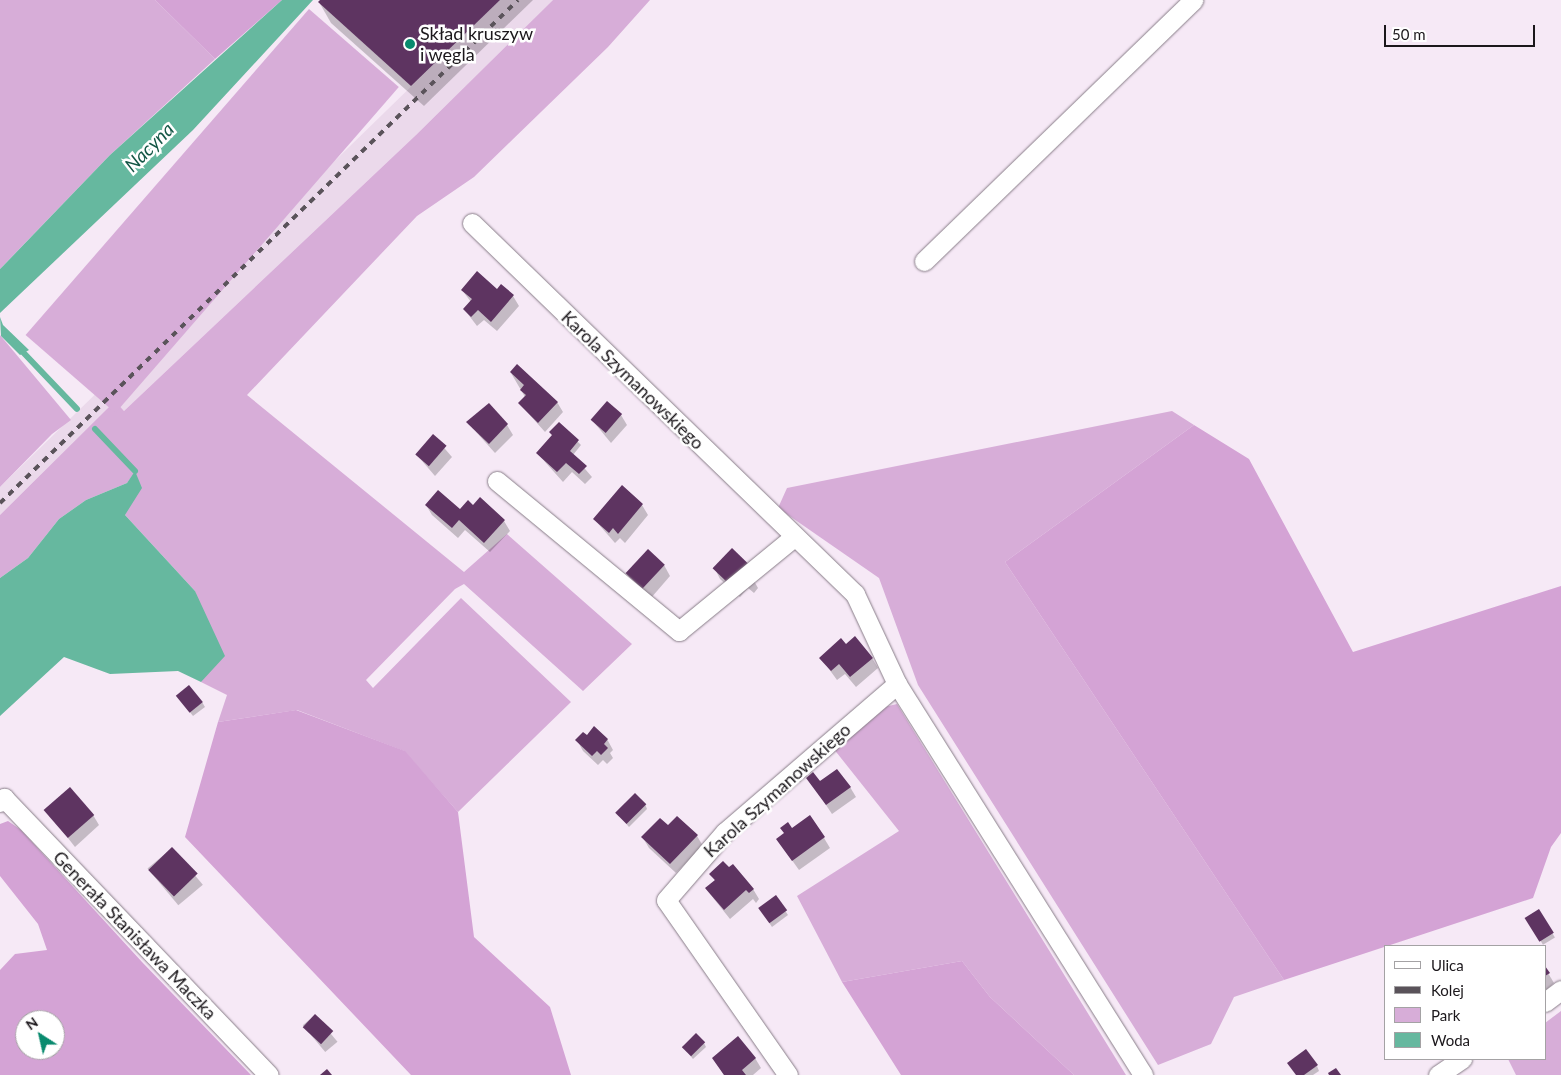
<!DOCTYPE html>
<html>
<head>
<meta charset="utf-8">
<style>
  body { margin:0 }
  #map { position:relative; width:1561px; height:1075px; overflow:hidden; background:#f6e9f6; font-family:Lato,sans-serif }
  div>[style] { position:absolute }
  .built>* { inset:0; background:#ebd9eb }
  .green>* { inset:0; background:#d7add8; transform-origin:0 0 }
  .forest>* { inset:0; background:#d4a3d5 }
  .water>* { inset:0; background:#66b89f }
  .shadow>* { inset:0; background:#0003; transform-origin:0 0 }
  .stream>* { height:6px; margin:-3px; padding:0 3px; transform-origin:3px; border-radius:3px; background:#66b89f }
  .building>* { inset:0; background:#5e3461; transform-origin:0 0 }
  .roads { filter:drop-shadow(0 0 1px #887d88) drop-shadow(0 0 1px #887d88) }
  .minor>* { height:19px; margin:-9.5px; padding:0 9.5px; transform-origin:9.5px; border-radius:9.5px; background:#fff }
  .rail>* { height:4px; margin-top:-2px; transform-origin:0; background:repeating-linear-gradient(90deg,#5a535a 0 6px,transparent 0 12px) }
  .dots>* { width:14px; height:14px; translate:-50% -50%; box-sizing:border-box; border:2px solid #fff; border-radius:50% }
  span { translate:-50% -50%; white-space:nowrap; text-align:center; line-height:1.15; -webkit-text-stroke:5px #fff; paint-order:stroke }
  .poi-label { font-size:18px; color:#1b171b }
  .left { translate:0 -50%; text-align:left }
  .street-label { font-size:18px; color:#1b171b }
  .water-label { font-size:19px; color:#145746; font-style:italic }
  .legend { position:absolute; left:1384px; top:945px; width:162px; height:115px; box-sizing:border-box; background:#fff; border:1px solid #a4a2a4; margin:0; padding:6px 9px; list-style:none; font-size:15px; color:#1b171b }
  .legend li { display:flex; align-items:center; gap:10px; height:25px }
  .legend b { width:25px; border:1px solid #a4a2a4 }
  .north { position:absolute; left:15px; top:1010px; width:50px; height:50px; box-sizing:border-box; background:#fff; border:1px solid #a4a2a4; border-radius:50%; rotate:325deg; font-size:14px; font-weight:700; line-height:20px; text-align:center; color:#1b171b }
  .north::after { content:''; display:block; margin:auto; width:18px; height:22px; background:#098a6e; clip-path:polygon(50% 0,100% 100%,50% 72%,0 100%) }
  .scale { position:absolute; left:1384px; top:25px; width:151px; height:22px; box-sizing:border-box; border:2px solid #1b171b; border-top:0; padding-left:6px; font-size:15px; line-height:18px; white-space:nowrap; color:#1b171b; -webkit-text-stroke:4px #fff; paint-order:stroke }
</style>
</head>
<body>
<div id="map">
  <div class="built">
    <div style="clip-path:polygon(500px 0,553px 0,416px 135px,124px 411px,115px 401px,0 515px,0 487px)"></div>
  </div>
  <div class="green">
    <div style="clip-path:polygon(0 0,155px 0,215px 59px,110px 155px,0 269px)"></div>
    <div style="clip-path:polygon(553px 0,650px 0,608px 47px,474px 177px,417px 216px,247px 395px,464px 572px,507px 534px,632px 644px,583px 691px,464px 584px,455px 589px,366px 680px,373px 688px,461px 598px,571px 702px,458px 812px,404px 751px,297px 710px,218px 722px,227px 695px,201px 682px,204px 674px,195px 591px,125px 515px,135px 472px,127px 483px,86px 500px,59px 519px,28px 558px,0 578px,0 515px,115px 401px,124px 411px,416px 135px)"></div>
    <div style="left:309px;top:9px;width:119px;height:432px;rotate:41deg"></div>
    <div style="clip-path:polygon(0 335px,71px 420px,52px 434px,0 487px)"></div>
    <div style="clip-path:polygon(1172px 411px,1194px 425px,1005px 562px,1284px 980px,1234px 997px,1211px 1044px,1158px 1065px,918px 685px,879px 578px,778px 508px,787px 488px)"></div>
    <div style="clip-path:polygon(897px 704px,1126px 1075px,1074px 1075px,990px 997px,962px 961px,842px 982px,797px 896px,899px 831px,833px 748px,880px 708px)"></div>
    <div style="clip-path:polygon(1561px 1011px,1561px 1075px,1516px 1075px,1508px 1059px,1545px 1059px,1545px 1023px)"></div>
  </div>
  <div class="forest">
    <div style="clip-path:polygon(155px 0,282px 0,215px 59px)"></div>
    <div style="clip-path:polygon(1194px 425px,1249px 459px,1353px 652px,1561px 586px,1561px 833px,1551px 847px,1533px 898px,1284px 980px,1005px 562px)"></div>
    <div style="clip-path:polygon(296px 710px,405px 751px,458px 812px,474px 937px,550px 1007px,571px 1075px,411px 1075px,185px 837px,218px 722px)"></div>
    <div style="clip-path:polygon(evenodd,8px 821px,21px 830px,142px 962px,251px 1075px,0 1075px,0 970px,15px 954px,47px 950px,38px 924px,0 876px,0 824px,8px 821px,25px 1020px,55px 1020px,55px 1050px,25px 1050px,25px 1020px)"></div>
    <div style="clip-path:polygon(962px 961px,990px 997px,1074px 1075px,901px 1075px,842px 982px)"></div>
  </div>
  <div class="water">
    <div style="clip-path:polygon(282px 0,313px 0,193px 130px,0 313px,0 269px,4px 265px,110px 155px)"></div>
    <div style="clip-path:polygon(0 317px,3px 325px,29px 350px,20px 355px,1px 336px)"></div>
    <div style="clip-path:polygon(135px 471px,142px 488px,125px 515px,195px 591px,225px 656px,201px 682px,178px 671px,110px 674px,64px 657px,0 716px,0 578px,28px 558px,59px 519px,86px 500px,127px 483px)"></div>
  </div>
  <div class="shadow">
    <div style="clip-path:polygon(322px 0,533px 0,424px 106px,331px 23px,319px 2px)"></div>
    <div style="clip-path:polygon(462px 290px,497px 291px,513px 296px,519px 306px,497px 331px,484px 320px,477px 326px,464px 309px,471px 302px)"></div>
    <div style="clip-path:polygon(511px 373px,557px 402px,563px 412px,545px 432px,519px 403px,525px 397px)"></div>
    <div style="clip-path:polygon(621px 415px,627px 425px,611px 443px,592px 420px)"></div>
    <div style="clip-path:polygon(468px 423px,507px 425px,513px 435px,495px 453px)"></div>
    <div style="clip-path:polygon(559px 423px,581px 445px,573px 455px,592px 477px,585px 484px,572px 472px,563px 482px,537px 453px,553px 436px)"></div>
    <div style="clip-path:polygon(433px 435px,452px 457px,435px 476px,416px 454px)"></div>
    <div style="clip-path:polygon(426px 505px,460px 510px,473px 506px,504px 521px,510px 531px,490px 552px,465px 530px,458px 538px,432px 515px)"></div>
    <div style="clip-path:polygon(642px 505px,648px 515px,625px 543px,620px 538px,615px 543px,594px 519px)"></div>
    <div style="clip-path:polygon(664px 565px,670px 576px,651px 598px,628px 573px)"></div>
    <div style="clip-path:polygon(715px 569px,754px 581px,758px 588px,754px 593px,748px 588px,740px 597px,720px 579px)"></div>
    <div style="clip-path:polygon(846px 646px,872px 658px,878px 668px,856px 687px,845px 674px,837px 680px,821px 658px)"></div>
    <div style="clip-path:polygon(180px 700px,202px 702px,205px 707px,193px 716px)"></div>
    <div style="clip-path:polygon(587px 737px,607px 739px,613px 750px,610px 753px,613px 758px,607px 764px,603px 760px,598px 765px,583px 751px,577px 740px)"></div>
    <div style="clip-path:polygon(808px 778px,850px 787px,856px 797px,832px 814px)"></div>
    <div style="clip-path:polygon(645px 804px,647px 809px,629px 827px,616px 812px)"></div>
    <div style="clip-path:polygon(46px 810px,93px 815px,99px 825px,75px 847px)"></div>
    <div style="clip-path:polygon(668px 827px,697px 836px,703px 846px,676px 873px,649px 848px,643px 838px)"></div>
    <div style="clip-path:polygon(792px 830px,824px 838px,830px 848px,799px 870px,784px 849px)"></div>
    <div style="left:172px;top:848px;width:48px;height:32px;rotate:50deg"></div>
    <div style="clip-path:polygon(711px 874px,753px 889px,759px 899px,756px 903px,753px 899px,730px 919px,706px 889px,715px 881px)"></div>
    <div style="clip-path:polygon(776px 897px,788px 915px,772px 927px,762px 912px)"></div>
    <div style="left:1539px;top:911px;width:31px;height:14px;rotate:59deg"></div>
    <div style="clip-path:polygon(1545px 968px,1554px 983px,1545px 991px)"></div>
    <div style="left:315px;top:1015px;width:35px;height:16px;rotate:50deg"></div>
    <div style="clip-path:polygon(704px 1043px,706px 1047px,693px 1059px,682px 1046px)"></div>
    <div style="clip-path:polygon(755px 1058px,761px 1068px,753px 1075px,724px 1075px,714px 1059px)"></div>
    <div style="clip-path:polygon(1317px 1066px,1319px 1071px,1313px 1075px,1296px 1075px)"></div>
  </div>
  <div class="stream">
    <div style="left:19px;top:348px;width:84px;rotate:46.4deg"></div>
    <div style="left:95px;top:429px;width:58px;rotate:46.4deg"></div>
  </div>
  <div class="building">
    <div style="clip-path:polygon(320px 0,500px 0,411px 86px,318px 2px)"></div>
    <div style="clip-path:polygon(477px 271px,497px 289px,501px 284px,514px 295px,491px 322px,478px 310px,471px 317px,463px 309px,472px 299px,461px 290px)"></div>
    <div style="clip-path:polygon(517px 364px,558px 402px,538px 423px,518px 403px,526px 395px,520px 390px,524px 385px,510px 372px)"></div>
    <div style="left:607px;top:401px;width:20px;height:25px;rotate:41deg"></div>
    <div style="clip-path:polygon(489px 403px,508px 424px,489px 444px,466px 422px)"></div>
    <div style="clip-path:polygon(559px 422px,579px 440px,570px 451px,587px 466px,579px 474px,566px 463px,557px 472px,536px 453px,552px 435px,549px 432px)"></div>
    <div style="left:433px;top:434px;width:18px;height:27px;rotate:41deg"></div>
    <div style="clip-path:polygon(622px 485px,643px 504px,618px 534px,613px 528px,609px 533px,593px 519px)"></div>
    <div style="clip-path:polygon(438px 490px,460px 509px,468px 500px,473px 505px,480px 497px,505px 520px,484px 543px,459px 520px,452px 528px,425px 505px)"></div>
    <div style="left:732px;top:548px;width:28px;height:28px;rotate:44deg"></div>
    <div style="left:648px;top:549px;width:23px;height:33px;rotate:43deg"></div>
    <div style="clip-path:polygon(855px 636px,873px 658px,850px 677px,839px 664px,831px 671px,819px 658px,841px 638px,846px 644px)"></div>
    <div style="left:189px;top:685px;width:22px;height:17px;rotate:51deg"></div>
    <div style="clip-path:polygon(594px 726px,608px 739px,604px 744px,608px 748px,601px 755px,597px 751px,592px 756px,575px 740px,583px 732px,587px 735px)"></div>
    <div style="clip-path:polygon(837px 769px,851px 787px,826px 805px,806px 778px,813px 772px,820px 781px)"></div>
    <div style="left:70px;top:787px;width:37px;height:35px;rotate:49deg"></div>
    <div style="left:635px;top:793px;width:16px;height:28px;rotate:45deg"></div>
    <div style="clip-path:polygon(810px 815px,825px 837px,792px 861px,776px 839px,784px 833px,780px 828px,788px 822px,792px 828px)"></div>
    <div style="clip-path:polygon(677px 816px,698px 835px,670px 864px,641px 837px,660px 818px,668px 825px)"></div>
    <div style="left:172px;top:847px;width:37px;height:33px;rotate:46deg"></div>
    <div style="clip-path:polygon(723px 861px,729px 867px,733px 864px,754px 889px,749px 893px,746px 890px,724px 910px,705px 888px,715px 880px,709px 874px)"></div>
    <div style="left:776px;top:895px;width:19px;height:22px;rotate:54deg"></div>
    <div style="left:1539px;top:909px;width:28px;height:17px;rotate:58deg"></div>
    <div style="clip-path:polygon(1545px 966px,1550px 973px,1545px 976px)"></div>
    <div style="left:315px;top:1014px;width:25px;height:18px;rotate:43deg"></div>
    <div style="left:696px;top:1033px;width:13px;height:20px;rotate:45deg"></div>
    <div style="clip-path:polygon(738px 1036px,756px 1058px,742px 1070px,746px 1075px,724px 1075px,712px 1058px)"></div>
    <div style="clip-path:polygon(1306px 1049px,1318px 1065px,1304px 1075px,1296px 1075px,1287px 1063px)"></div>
    <div style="clip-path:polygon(1336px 1068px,1341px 1075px,1329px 1075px,1328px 1073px)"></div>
    <div style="clip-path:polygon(327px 1069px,332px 1075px,320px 1075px)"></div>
  </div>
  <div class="roads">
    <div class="minor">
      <div style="left:472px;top:223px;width:533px;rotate:44.09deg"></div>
      <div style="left:855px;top:594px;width:99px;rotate:65deg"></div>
      <div style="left:897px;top:684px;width:462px;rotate:57.8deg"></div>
      <div style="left:924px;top:261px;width:375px;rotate:-44.1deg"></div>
      <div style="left:497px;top:481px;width:236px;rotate:39.5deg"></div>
      <div style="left:679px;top:631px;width:149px;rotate:-39.3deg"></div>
      <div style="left:0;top:802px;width:6px;rotate:-45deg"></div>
      <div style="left:4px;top:798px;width:383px;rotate:46.3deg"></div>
      <div style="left:1545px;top:1002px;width:20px;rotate:-37deg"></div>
      <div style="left:788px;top:1075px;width:213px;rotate:-124.9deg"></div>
      <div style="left:666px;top:900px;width:90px;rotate:-49.1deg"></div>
      <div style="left:725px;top:832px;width:227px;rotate:-40.7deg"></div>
      <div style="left:1438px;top:1075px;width:29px;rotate:-34deg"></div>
    </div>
  </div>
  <div class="rail">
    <div style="left:0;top:503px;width:722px;rotate:-44.16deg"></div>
  </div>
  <div class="dots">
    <div style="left:410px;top:44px;background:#098a6e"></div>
  </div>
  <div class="poi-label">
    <span class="left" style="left:420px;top:44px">Skład kruszyw<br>i węgla</span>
  </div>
  <div class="street-label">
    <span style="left:633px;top:380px;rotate:44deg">Karola Szymanowskiego</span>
    <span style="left:777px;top:790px;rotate:-42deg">Karola Szymanowskiego</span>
    <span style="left:135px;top:935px;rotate:46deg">Generała Stanisława Maczka</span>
  </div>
  <div class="water-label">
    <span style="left:149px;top:147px;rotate:-45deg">Nacyna</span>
  </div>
  <ul class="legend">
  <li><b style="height:6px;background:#fff"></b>Ulica</li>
  <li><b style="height:6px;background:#5a535a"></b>Kolej</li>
  <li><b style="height:14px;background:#d7add8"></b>Park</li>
  <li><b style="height:14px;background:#66b89f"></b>Woda</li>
  </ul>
  <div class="north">N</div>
  <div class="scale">50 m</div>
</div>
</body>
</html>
